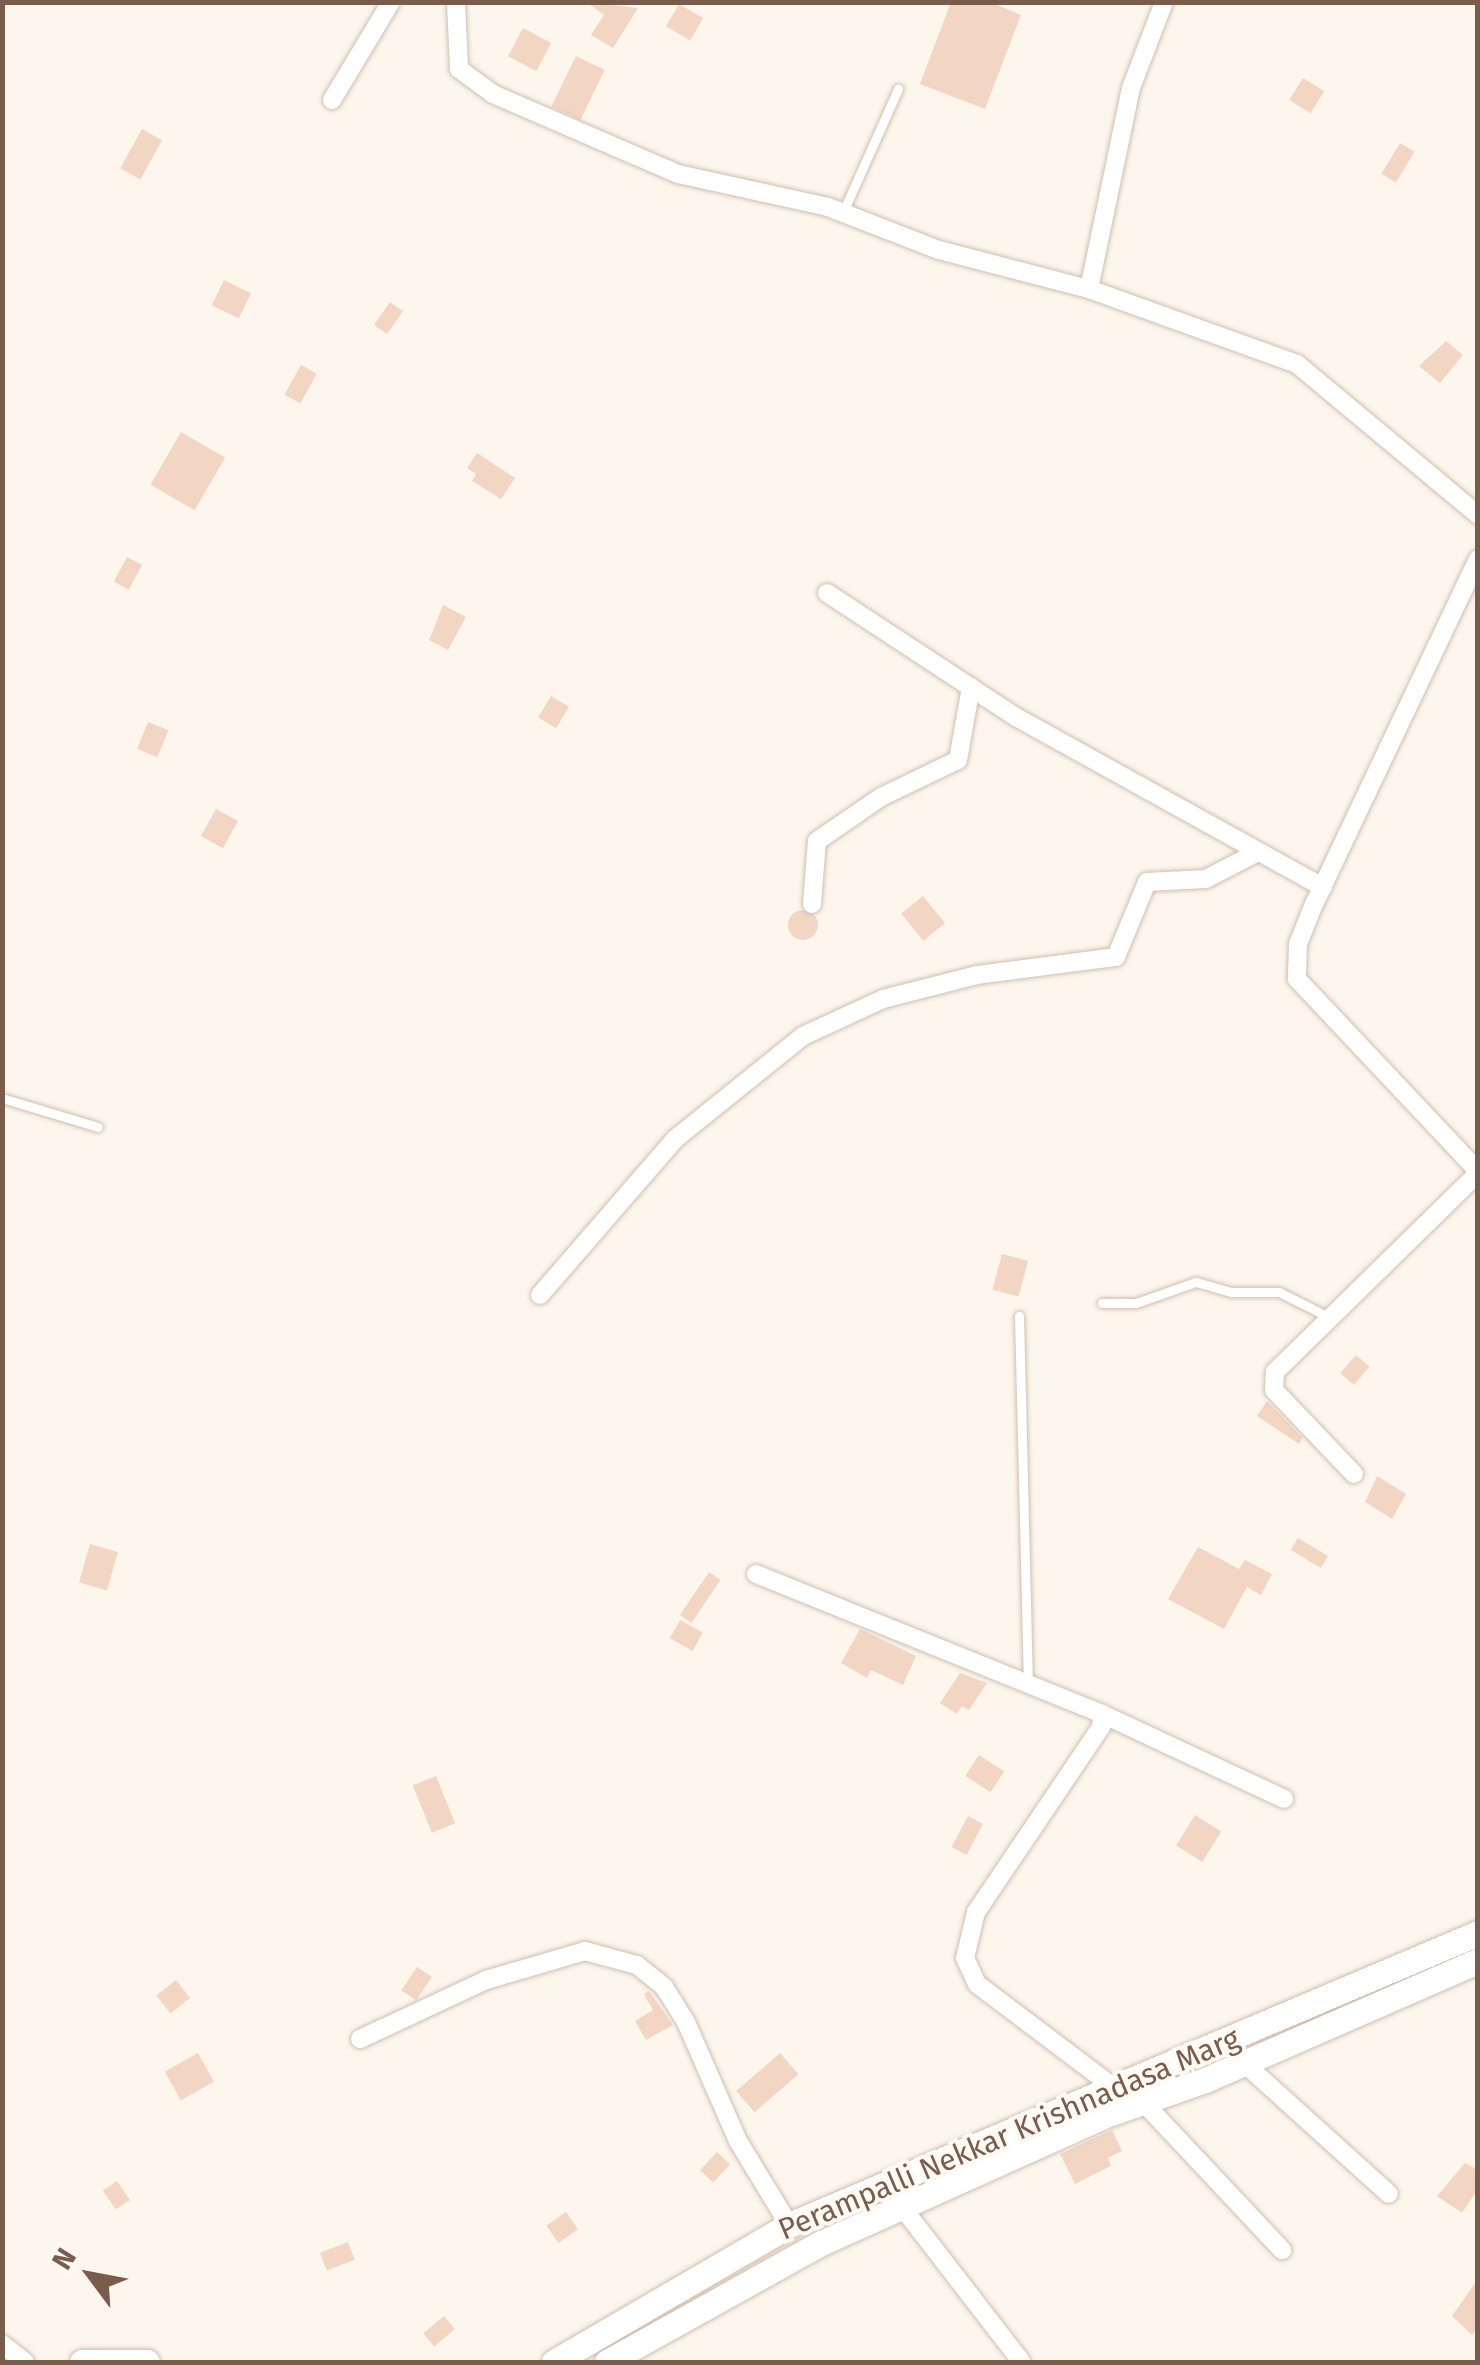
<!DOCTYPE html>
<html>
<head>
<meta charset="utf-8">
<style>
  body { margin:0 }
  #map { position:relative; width:1480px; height:2365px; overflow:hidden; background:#fdf6ec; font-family:"Fira Sans",sans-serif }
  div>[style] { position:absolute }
  .building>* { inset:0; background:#f3d5c3; transform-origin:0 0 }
  .round { border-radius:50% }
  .roads { filter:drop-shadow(0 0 2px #d1beb0) drop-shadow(0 0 2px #d1beb0) }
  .lane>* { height:9px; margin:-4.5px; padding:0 4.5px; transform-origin:4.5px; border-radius:4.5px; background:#fff }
  .street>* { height:18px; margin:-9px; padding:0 9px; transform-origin:9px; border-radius:9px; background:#fff }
  .secondary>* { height:25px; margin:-12.5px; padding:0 12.5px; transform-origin:12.5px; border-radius:12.5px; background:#fff }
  span { translate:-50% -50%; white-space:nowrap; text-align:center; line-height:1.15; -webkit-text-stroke:8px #fffaf3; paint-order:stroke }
  .street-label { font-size:30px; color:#7a5c4d }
  .frame { position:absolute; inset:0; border:5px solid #7a5c4d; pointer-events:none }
  .north { position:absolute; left:40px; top:2225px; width:100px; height:100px; -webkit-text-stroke:8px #fffaf3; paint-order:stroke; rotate:302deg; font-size:28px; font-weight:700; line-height:40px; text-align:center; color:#7a5c4d }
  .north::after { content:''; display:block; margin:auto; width:35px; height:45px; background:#7a5c4d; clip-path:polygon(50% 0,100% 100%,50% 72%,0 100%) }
</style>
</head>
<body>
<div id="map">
  <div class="building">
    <div style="clip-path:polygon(586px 2px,638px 8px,613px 48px,591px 35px,604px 15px)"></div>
    <div style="clip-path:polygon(951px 2px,990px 2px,1021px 15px,985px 109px,920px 84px)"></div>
    <div style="left:679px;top:4px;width:28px;height:26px;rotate:30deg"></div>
    <div style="left:523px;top:28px;width:32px;height:32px;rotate:28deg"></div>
    <div style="left:576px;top:56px;width:32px;height:56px;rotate:26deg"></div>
    <div style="left:1303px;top:78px;width:25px;height:26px;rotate:32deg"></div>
    <div style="left:142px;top:129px;width:23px;height:45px;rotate:29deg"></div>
    <div style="left:1400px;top:143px;width:17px;height:36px;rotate:31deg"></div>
    <div style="left:224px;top:280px;width:30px;height:28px;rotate:26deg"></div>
    <div style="left:390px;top:302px;width:16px;height:28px;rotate:35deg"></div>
    <div style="clip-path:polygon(1446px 341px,1463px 355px,1440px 383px,1419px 366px)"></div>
    <div style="left:301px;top:365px;width:18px;height:34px;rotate:29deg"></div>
    <div style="left:181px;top:432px;width:51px;height:61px;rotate:30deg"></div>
    <div style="clip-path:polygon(477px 453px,515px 478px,501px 499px,472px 481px,476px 474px,467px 468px)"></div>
    <div style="left:127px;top:557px;width:17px;height:28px;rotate:28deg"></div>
    <div style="clip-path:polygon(443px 605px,466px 617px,448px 650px,429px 640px)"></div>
    <div style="left:551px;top:696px;width:21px;height:25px;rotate:31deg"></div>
    <div style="left:148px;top:722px;width:22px;height:29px;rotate:22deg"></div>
    <div style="left:216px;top:809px;width:25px;height:31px;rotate:29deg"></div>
    <div style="left:923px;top:896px;width:35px;height:28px;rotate:51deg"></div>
    <div class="round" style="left:788px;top:910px;width:30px;height:30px"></div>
    <div style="left:1002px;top:1254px;width:27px;height:37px;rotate:15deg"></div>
    <div style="left:1356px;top:1355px;width:18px;height:24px;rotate:41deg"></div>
    <div style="clip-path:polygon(1267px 1401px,1303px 1438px,1299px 1444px,1257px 1416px)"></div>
    <div style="clip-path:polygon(1377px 1476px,1406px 1494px,1392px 1519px,1365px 1502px)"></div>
    <div style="left:1298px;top:1538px;width:35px;height:14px;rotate:31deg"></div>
    <div style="left:90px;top:1544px;width:29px;height:40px;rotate:16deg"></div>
    <div style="clip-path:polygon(1198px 1547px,1239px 1569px,1245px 1560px,1272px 1574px,1261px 1595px,1247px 1587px,1224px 1629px,1168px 1599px)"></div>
    <div style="left:709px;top:1572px;width:14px;height:52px;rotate:34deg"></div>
    <div style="left:680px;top:1620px;width:26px;height:21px;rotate:29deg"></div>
    <div style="clip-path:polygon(860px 1629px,916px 1656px,903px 1685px,871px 1670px,867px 1678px,841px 1663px)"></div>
    <div style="clip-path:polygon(960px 1673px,987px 1683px,969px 1710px,962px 1706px,957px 1714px,940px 1703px)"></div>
    <div style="left:979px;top:1755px;width:30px;height:25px;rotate:33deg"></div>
    <div style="left:436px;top:1776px;width:51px;height:25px;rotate:68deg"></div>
    <div style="left:1195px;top:1815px;width:31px;height:36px;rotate:32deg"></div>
    <div style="left:968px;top:1816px;width:17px;height:35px;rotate:28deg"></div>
    <div style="left:417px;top:1967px;width:18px;height:28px;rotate:34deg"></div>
    <div style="left:176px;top:1980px;width:23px;height:25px;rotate:52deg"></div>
    <div style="clip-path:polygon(649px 1991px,673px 2025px,646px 2040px,635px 2021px,653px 2010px,644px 1994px)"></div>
    <div style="left:198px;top:2053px;width:33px;height:38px;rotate:61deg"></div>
    <div style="left:780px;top:2053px;width:28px;height:58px;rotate:49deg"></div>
    <div style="clip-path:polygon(1112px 2130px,1122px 2151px,1108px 2158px,1111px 2166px,1075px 2184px,1060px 2154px)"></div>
    <div style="left:717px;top:2152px;width:18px;height:25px;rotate:43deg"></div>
    <div style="clip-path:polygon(1465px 2163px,1478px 2170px,1478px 2189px,1462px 2213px,1437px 2196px)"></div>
    <div style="left:117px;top:2181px;width:23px;height:17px;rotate:56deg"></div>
    <div style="left:566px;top:2212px;width:21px;height:24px;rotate:55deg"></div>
    <div style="left:348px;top:2242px;width:19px;height:30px;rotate:69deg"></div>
    <div style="clip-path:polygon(1478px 2279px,1478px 2327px,1472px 2335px,1452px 2316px)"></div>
    <div style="left:444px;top:2316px;width:17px;height:27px;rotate:50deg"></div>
  </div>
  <div class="roads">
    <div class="lane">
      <div style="left:843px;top:212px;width:135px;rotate:-65.9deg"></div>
      <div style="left:2px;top:1098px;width:100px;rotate:16.8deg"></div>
      <div style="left:1102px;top:1303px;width:34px"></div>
      <div style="left:1136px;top:1303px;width:64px;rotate:-19.3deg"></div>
      <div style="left:1196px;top:1282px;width:37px;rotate:16deg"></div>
      <div style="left:1232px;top:1292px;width:47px"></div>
      <div style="left:1279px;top:1292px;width:58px;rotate:26.6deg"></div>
      <div style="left:1019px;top:1316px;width:367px;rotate:88.6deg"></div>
    </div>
    <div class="street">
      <div style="left:456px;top:2px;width:67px;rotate:87.4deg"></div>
      <div style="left:459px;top:69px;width:42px;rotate:36.3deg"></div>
      <div style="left:493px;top:94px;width:202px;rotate:23.4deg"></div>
      <div style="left:678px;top:174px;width:154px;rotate:12.4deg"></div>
      <div style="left:828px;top:207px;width:119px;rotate:21.2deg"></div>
      <div style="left:939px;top:250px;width:155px;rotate:14.6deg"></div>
      <div style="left:1089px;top:289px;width:221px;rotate:19.8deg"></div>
      <div style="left:1297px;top:364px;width:236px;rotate:39.8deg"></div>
      <div style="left:332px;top:100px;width:114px;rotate:-59deg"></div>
      <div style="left:1089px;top:289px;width:205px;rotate:-78.2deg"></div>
      <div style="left:1131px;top:88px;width:92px;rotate:-69deg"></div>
      <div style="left:1478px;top:559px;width:382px;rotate:115.4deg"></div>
      <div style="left:1314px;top:904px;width:43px;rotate:111.8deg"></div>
      <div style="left:1298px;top:944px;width:35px;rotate:92deg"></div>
      <div style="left:1297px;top:979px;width:264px;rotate:46.7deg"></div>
      <div style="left:827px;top:593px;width:226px;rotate:33.3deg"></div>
      <div style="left:1016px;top:717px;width:351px;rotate:29deg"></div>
      <div style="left:812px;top:904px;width:63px;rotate:-85.5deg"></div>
      <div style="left:817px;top:841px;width:78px;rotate:-34.5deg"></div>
      <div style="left:881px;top:797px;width:85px;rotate:-25.7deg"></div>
      <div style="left:958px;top:760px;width:74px;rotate:-79.9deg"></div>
      <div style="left:540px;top:1295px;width:206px;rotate:-49.1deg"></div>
      <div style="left:675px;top:1139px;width:164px;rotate:-38.8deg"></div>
      <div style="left:803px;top:1036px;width:88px;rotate:-24.8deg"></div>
      <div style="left:883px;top:999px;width:97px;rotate:-14.3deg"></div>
      <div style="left:977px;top:975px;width:140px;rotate:-7.4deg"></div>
      <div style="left:1116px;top:957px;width:81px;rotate:-67.5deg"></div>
      <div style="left:1147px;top:882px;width:59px;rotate:-2.9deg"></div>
      <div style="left:1206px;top:879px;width:59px;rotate:-27.4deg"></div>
      <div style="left:1354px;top:1474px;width:116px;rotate:-133.6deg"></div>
      <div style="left:1274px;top:1390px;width:18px;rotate:-87deg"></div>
      <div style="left:1275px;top:1372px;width:284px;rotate:-44.4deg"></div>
      <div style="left:756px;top:1574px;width:373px;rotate:22deg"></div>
      <div style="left:1102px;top:1714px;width:13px;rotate:94deg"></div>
      <div style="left:1101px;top:1727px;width:223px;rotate:124deg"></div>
      <div style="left:976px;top:1912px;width:47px;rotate:103.4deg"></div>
      <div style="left:965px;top:1958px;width:29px;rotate:65deg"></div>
      <div style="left:977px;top:1984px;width:171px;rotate:37.1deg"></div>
      <div style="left:1102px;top:1714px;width:201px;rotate:25deg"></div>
      <div style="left:360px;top:2039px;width:139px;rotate:-25.1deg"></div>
      <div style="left:486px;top:1980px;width:103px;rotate:-16.3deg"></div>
      <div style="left:585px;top:1951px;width:54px;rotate:15.1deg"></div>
      <div style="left:637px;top:1965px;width:35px;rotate:39deg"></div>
      <div style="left:664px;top:1987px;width:41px;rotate:57.8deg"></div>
      <div style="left:686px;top:2022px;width:130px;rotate:66.4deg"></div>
      <div style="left:738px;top:2141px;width:98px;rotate:58.7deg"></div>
      <div style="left:1244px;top:2063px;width:195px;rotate:42.1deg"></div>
      <div style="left:1144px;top:2103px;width:202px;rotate:46.8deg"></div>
      <div style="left:902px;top:2207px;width:195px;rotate:52.3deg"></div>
      <div style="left:2px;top:2344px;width:29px;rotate:38deg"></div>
    </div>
    <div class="secondary">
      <div style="left:82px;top:2362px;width:65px"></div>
      <div style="left:554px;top:2362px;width:272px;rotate:-30.2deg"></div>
      <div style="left:789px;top:2225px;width:748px;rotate:-22.97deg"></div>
      <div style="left:607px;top:2362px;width:243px;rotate:-29.1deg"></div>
      <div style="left:819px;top:2244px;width:320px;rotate:-24.2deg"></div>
      <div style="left:1111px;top:2113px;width:100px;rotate:-19.3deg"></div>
      <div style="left:1205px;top:2080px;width:298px;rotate:-23.6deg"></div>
    </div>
  </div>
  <div class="street-label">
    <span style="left:1009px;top:2134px;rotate:-23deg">Perampalli Nekkar Krishnadasa Marg</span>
  </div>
  <div class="frame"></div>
  <div class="north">N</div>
</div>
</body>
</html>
